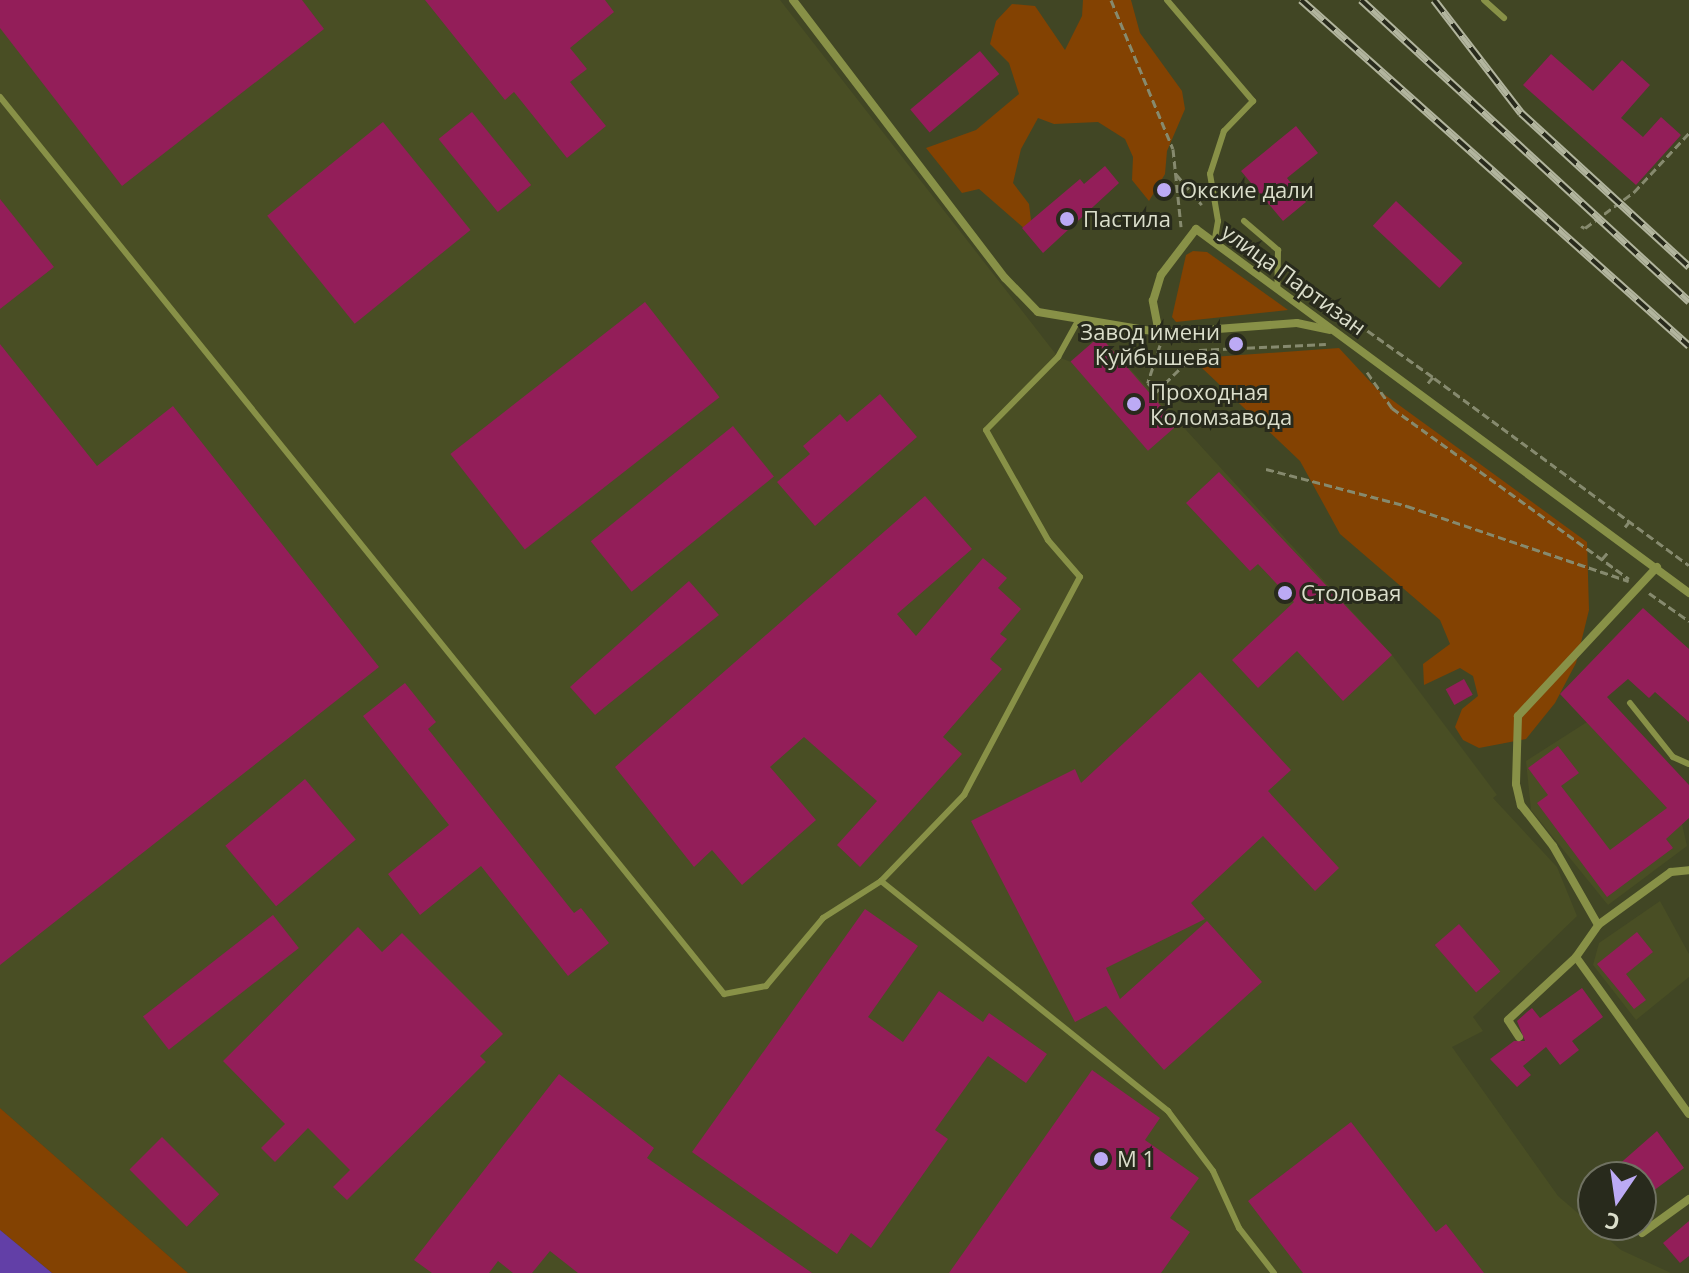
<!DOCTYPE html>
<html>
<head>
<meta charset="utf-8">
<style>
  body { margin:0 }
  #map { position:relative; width:1689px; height:1273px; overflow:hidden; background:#414624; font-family:"Open Sans",sans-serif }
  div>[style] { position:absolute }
  .built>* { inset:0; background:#494e24 }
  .green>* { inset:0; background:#834202 }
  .water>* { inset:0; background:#623fa7 }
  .building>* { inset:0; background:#931e59; transform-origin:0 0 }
  .path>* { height:3px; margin-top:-1.5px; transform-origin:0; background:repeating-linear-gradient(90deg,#868a6e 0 8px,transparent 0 12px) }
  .service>* { height:6px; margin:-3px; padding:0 3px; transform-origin:3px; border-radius:3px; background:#889147 }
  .minor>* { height:8px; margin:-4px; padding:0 4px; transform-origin:4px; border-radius:4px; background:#889147 }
  .rail>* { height:8px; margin-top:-4px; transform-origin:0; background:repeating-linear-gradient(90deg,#282a1c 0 15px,#b2b59e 0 30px); box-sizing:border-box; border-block:2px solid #b2b59e }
  .dots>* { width:22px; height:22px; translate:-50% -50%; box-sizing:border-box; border:4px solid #282a1c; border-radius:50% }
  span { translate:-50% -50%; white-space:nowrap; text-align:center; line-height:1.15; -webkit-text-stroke:6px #282a1c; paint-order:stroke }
  .poi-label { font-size:22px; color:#dbdecb }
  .left { translate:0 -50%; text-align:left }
  .right { translate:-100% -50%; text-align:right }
  .street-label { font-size:22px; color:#dbdecb }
  .north { position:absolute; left:1577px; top:1161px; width:80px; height:80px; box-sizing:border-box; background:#282a1c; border:2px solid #707262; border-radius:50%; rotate:193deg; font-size:22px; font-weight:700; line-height:32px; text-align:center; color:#dbdecb }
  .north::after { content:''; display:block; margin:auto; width:28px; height:36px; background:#bcaaf5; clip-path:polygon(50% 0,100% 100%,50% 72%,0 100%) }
</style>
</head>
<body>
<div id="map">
  <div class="built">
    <div style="clip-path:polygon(0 0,780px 0,1058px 357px,1071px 362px,1100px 336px,1392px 655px,1497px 795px,1493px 798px,1557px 867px,1577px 916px,1473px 1017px,1483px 1031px,1452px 1047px,1558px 1196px,1621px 1250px,1671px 1273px,188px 1273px,0 1108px)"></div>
    <div style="clip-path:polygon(1587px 722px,1682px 824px,1687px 846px,1608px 905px,1531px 810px,1526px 761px)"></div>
    <div style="clip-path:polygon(1660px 901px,1689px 954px,1689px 977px,1636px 1020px,1593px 965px,1599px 943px)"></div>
  </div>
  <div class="green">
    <div style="clip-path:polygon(1083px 0,1131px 0,1140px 33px,1182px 91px,1185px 109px,1167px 151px,1165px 174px,1149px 201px,1132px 180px,1133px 157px,1125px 139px,1098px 122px,1054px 124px,1038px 118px,1021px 149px,1013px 183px,1029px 204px,1033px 236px,979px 189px,962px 193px,926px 148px,976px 130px,1019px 94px,1009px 63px,990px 44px,996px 21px,1012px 4px,1035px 6px,1065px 50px,1082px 16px)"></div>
    <div style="clip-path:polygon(1193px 251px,1207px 252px,1288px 310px,1176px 322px,1172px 317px,1186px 255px)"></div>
    <div style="clip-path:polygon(1339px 348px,1377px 389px,1587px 542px,1589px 610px,1576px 663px,1555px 703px,1526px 739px,1479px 748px,1463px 740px,1455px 727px,1462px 709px,1478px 696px,1473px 676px,1460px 668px,1424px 685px,1423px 664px,1450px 644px,1440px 620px,1340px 534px,1300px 461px,1202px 368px,1198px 358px)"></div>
    <div style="clip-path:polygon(0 1108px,188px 1273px,52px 1273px,0 1230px)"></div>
  </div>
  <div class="water">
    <div style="clip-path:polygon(0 1230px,52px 1273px,0 1273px)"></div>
  </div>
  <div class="building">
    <div style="clip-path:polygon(0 0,302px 0,324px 29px,122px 186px,0 28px)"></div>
    <div style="clip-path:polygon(425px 0,605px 0,614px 12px,570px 48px,587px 69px,570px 82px,606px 126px,567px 158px,514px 92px,505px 100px)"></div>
    <div style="left:980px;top:51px;width:30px;height:91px;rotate:50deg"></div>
    <div style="clip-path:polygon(1551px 54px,1593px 91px,1622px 60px,1650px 85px,1621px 118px,1643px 137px,1661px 117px,1681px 135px,1636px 185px,1523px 85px)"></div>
    <div style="left:472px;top:112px;width:94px;height:43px;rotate:51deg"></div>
    <div style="left:383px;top:122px;width:139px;height:149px;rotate:51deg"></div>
    <div style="clip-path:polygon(1296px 126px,1318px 153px,1287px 178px,1306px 202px,1283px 221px,1241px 171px)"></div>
    <div style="clip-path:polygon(1105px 166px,1119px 183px,1043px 253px,1022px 228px,1080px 179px,1084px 184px)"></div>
    <div style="clip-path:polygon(0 199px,54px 267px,0 309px)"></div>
    <div style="left:1396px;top:201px;width:91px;height:34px;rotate:43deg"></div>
    <div style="left:645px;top:302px;width:121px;height:247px;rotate:52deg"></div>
    <div style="left:1100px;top:336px;width:118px;height:39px;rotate:49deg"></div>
    <div style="clip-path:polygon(0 344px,97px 466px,173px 406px,379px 667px,0 965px)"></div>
    <div style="clip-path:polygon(880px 394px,917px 437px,815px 526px,777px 482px,810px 454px,803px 446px,840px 414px,847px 422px)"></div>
    <div style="left:733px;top:426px;width:65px;height:183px;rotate:51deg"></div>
    <div style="clip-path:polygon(1219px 472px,1392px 655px,1343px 701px,1297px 651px,1258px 688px,1232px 660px,1294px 602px,1258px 564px,1250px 571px,1186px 503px)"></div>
    <div style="clip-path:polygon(925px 496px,972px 549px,897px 614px,916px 636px,983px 558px,1007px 578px,998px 588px,1021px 609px,1000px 634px,1007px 639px,990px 659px,1002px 669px,943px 737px,962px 754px,860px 867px,837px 845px,877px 801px,804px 737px,770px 767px,816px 820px,742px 885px,712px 850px,694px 867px,615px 767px)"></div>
    <div style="clip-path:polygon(689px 581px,719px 615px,595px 715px,570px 687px)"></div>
    <div style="clip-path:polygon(1643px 608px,1689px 649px,1689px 722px,1655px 692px,1649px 698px,1628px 679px,1607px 697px,1689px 785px,1689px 818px,1666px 839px,1673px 848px,1607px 897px,1537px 803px,1548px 795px,1528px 768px,1558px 746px,1579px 773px,1561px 786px,1610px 850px,1667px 808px,1560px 694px)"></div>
    <div style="clip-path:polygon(1200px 672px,1291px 770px,1268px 791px,1339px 868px,1315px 891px,1263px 836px,1191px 903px,1205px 919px,1106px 968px,1120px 999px,1207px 921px,1262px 982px,1164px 1070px,1106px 1006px,1075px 1022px,971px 821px,1075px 769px,1081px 783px)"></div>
    <div style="left:1464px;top:679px;width:18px;height:21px;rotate:61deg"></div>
    <div style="clip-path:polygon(405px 683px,436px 722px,428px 729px,574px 913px,581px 908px,609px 943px,568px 976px,481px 866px,420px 915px,388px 874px,449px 825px,363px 716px)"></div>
    <div style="left:305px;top:779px;width:79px;height:104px;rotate:50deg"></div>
    <div style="clip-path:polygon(865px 909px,918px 946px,868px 1017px,903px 1042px,939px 991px,983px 1022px,989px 1013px,1047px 1054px,1026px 1083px,988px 1056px,935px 1130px,948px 1139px,871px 1248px,851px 1233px,837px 1254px,692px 1152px)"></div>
    <div style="left:273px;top:915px;width:42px;height:165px;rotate:52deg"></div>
    <div style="left:1459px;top:924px;width:63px;height:32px;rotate:49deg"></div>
    <div style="clip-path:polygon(358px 927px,382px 952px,402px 933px,503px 1034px,480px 1056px,486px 1062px,347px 1200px,333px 1187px,350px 1170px,308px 1128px,275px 1162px,261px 1148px,285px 1124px,223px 1061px)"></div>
    <div style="clip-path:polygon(1637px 932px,1653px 952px,1626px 974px,1646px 1000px,1634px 1009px,1597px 964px)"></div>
    <div style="clip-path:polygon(1582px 988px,1603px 1017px,1572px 1041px,1579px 1050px,1560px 1065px,1546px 1047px,1523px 1066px,1531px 1075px,1517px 1087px,1490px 1059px,1514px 1041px,1525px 1041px,1517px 1021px,1527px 1012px,1532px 1008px,1540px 1018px)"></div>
    <div style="clip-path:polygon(1092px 1070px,1160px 1118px,1145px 1140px,1199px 1178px,1170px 1218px,1190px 1232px,1161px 1273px,949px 1273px)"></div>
    <div style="clip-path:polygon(559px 1074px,654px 1148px,647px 1158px,812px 1273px,578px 1273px,550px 1251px,532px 1273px,513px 1273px,498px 1261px,489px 1273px,432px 1273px,414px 1260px)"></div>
    <div style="clip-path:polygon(1351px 1122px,1436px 1232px,1446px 1224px,1484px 1273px,1303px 1273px,1248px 1201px)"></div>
    <div style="clip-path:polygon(1657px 1131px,1684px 1168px,1641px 1200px,1641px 1177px,1623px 1177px,1616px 1167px)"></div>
    <div style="left:162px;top:1137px;width:81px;height:46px;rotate:45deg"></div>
    <div style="clip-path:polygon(1689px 1221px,1689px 1256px,1680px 1263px,1663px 1243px)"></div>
  </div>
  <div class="path">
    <div style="left:1111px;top:0;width:161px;rotate:67.4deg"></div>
    <div style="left:1173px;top:149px;width:78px;rotate:84.1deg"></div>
    <div style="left:1176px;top:174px;width:40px;rotate:50deg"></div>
    <div style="left:1581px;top:226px;width:4px;rotate:27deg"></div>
    <div style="left:1585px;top:228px;width:61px;rotate:-36.3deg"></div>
    <div style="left:1634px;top:192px;width:81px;rotate:-47deg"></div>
    <div style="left:1228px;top:230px;width:48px;rotate:37.3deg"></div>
    <div style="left:1289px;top:275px;width:176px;rotate:35.3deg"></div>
    <div style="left:1433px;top:377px;width:8px;rotate:130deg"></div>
    <div style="left:1160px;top:345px;width:40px;rotate:108deg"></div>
    <div style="left:1148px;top:383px;width:12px;rotate:48deg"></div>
    <div style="left:1156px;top:392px;width:60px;rotate:-44.3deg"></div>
    <div style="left:1199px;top:350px;width:127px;rotate:-2.7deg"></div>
    <div style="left:1367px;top:372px;width:44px;rotate:55.2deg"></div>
    <div style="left:1392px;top:408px;width:292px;rotate:35.8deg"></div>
    <div style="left:1434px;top:378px;width:316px;rotate:36.3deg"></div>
    <div style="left:1266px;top:469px;width:146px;rotate:14.7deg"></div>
    <div style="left:1407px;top:506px;width:234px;rotate:18.7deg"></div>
    <div style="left:1625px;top:527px;width:11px;rotate:-52deg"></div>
    <div style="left:1602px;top:559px;width:9px;rotate:-49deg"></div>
    <div style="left:1649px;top:593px;width:49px;rotate:35deg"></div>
  </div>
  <div class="service">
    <div style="left:1167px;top:0;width:133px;rotate:49.6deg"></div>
    <div style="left:1253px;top:101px;width:42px;rotate:134deg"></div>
    <div style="left:1224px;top:131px;width:45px;rotate:108deg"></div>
    <div style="left:1210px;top:174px;width:48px;rotate:80.3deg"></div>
    <div style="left:1218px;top:221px;width:22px;rotate:100deg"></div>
    <div style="left:1484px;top:0;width:27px;rotate:42deg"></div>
    <div style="left:0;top:97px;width:1153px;rotate:51.09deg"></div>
    <div style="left:724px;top:994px;width:43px;rotate:-10.8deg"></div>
    <div style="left:766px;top:986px;width:89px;rotate:-50deg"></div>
    <div style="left:823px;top:918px;width:69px;rotate:-32.5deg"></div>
    <div style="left:881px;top:881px;width:120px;rotate:-46deg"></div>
    <div style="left:964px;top:795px;width:247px;rotate:-62deg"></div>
    <div style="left:1080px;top:577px;width:49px;rotate:-130.9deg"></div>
    <div style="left:1048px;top:540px;width:126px;rotate:-119.4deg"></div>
    <div style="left:986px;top:430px;width:103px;rotate:-45.4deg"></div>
    <div style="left:1058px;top:357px;width:43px;rotate:-61.1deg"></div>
    <div style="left:1244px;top:221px;width:45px;rotate:40.5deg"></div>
    <div style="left:1278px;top:250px;width:39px;rotate:91deg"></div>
    <div style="left:1129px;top:328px;width:18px;rotate:45deg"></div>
    <div style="left:1630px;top:703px;width:69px;rotate:51.5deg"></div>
    <div style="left:1673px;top:757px;width:17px;rotate:24deg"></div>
    <div style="left:881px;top:881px;width:368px;rotate:38.7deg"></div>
    <div style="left:1168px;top:1111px;width:75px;rotate:53.1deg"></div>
    <div style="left:1213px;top:1171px;width:63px;rotate:65.5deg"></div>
    <div style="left:1239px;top:1228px;width:57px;rotate:52.1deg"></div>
  </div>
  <div class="minor">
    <div style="left:793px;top:0;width:350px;rotate:52.7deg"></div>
    <div style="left:1005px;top:278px;width:47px;rotate:45.9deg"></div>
    <div style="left:1038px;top:312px;width:128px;rotate:9.5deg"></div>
    <div style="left:1164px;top:333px;width:133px;rotate:-4.3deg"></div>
    <div style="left:1297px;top:323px;width:33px;rotate:12deg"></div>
    <div style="left:1159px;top:333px;width:33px;rotate:-101deg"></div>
    <div style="left:1153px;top:301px;width:27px;rotate:-73deg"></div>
    <div style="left:1161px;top:275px;width:58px;rotate:-52.7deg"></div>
    <div style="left:1196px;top:229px;width:613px;rotate:36.44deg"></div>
    <div style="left:1657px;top:567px;width:204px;rotate:133deg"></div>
    <div style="left:1518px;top:716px;width:68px;rotate:91.7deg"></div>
    <div style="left:1516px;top:784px;width:22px;rotate:77deg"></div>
    <div style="left:1521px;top:805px;width:52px;rotate:52deg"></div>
    <div style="left:1553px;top:846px;width:91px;rotate:60.3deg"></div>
    <div style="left:1598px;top:925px;width:90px;rotate:-36deg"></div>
    <div style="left:1671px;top:872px;width:18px;rotate:-6deg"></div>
    <div style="left:1576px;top:957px;width:193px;rotate:54.3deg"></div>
    <div style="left:1519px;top:1037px;width:20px;rotate:-123deg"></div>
    <div style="left:1508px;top:1020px;width:93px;rotate:-42.8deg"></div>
    <div style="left:1576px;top:957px;width:39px;rotate:-55deg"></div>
    <div style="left:1642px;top:1233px;width:58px;rotate:-35.9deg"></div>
  </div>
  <div class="rail">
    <div style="left:1301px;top:0;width:520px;rotate:41.73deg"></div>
    <div style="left:1361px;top:0;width:446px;rotate:42.6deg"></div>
    <div style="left:1434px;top:0;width:143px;rotate:52.4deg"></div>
    <div style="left:1521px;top:113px;width:228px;rotate:42.5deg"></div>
  </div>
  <div class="dots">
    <div style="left:1164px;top:190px;background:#bcaaf5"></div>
    <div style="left:1067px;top:219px;background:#bcaaf5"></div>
    <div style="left:1236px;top:344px;background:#bcaaf5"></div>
    <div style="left:1134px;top:404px;background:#bcaaf5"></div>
    <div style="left:1285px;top:593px;background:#bcaaf5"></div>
    <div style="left:1101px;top:1159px;background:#bcaaf5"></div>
  </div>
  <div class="poi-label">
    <span class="left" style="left:1180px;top:190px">Окские дали</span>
    <span class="left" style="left:1083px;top:219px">Пастила</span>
    <span class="right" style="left:1220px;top:344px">Завод имени<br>Куйбышева</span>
    <span class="left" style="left:1150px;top:404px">Проходная<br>Коломзавода</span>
    <span class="left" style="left:1301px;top:593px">Столовая</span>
    <span class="left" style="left:1117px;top:1159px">M 1</span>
  </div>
  <div class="street-label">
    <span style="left:1294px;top:279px;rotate:36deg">улица Партизан</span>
  </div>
  <div class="north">С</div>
</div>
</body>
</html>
